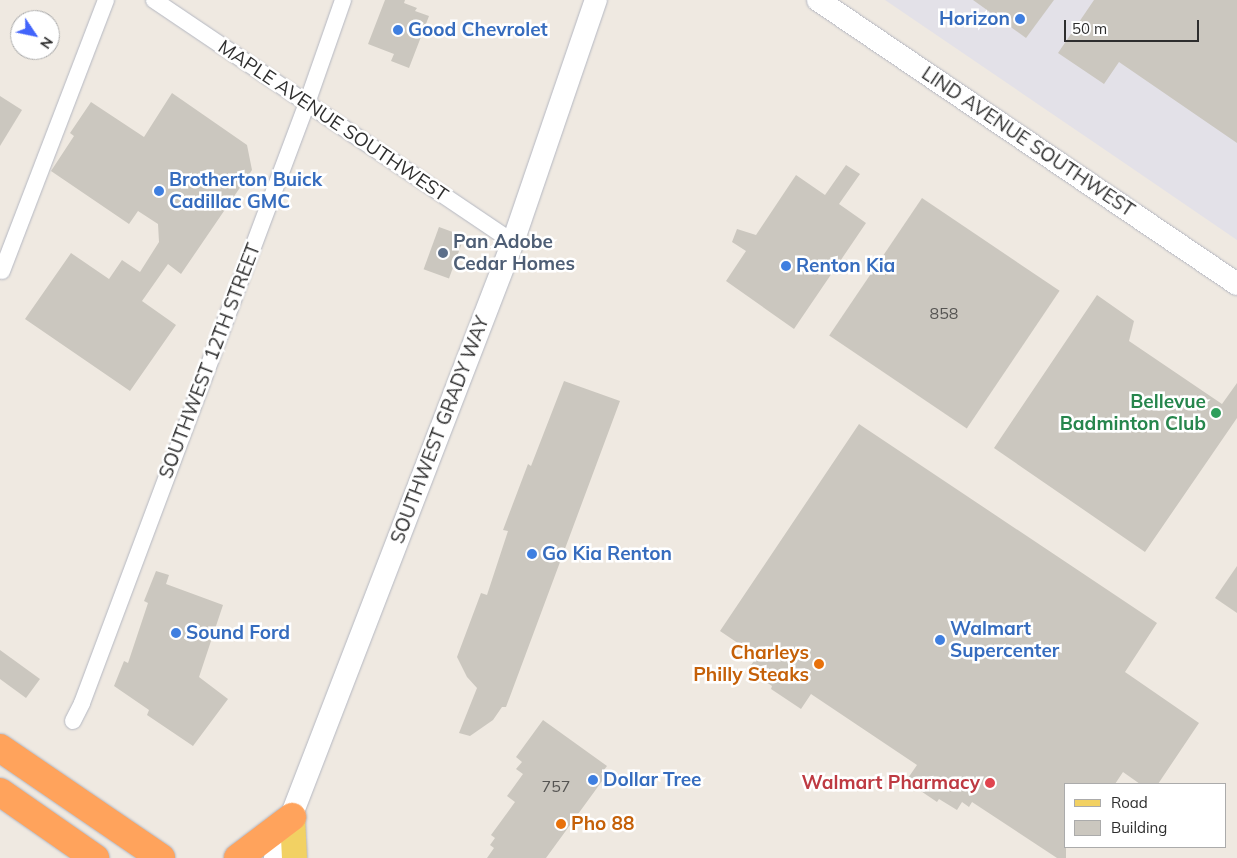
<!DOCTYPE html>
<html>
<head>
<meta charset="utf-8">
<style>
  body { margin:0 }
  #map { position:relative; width:1237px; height:858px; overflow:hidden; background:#efe9e1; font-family:Mulish,sans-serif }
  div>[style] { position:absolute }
  .industrial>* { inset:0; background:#e3e1e8 }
  .building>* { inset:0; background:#cbc7bf; transform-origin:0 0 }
  .roads { filter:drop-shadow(0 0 1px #b4b7c1) drop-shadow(0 0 1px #b4b7c1) }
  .street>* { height:16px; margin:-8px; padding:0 8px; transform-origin:8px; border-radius:8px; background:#fff }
  .secondary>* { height:22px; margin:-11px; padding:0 11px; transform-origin:11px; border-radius:11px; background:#fff }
  .primary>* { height:25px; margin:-12.5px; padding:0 12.5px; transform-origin:12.5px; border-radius:12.5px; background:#f2d163 }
  .highway>* { height:28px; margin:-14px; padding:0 14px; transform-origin:14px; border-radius:14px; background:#ffa35c }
  .dots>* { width:14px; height:14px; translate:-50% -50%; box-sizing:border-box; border:2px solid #fff; border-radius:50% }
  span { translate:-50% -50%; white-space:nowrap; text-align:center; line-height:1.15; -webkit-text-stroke:5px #fff; paint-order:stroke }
  .number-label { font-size:16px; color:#555452 }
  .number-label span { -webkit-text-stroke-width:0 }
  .shop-label { font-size:19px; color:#366cbe; font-weight:700 }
  .right { translate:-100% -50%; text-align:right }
  .left { translate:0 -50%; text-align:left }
  .street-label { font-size:19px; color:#2e2e2e }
  .service-label { font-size:19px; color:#4e5e75; font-weight:700 }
  .leisure-label { font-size:19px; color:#27864d; font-weight:700 }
  .food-label { font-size:19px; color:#c56008; font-weight:700 }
  .health-label { font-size:19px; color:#be3a42; font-weight:700 }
  .legend { position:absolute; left:1064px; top:783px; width:162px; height:65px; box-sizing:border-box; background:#fff; border:1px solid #ababab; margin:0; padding:6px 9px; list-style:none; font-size:15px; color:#2e2e2e }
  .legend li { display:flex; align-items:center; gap:10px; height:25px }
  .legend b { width:25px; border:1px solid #ababab }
  .north { position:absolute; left:10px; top:10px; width:50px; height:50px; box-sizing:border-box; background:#fff; border:1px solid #ababab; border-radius:50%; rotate:124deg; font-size:14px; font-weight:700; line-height:20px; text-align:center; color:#2e2e2e }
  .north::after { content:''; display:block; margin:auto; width:18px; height:22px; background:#4264fb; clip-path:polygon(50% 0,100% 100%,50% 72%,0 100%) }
  .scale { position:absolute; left:1064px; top:20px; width:135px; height:22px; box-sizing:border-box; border:2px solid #2e2e2e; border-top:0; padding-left:6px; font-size:15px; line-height:18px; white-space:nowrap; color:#2e2e2e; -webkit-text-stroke:4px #fff; paint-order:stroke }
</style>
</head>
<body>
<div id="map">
  <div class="industrial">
    <div style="clip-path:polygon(885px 0,1237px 0,1237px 240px,1120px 160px)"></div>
  </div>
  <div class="building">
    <div style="clip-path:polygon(385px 0,405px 0,404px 3px,417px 8px,415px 11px,429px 16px,409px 68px,391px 61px,394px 54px,368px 44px)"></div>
    <div style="clip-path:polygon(973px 0,1054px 0,1026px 38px)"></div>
    <div style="clip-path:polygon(1094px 0,1237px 0,1237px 143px,1119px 62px,1104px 84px,1058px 53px)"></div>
    <div style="clip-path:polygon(172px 93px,247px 145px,252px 170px,181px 274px,168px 264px,142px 301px,176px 325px,130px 391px,25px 319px,71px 253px,109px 279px,122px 260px,140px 272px,159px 242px,158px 224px,138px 211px,129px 224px,51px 171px,74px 136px,70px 133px,91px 102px,144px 137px)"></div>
    <div style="clip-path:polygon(0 96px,22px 110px,0 146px)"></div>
    <div style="clip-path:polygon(846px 165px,860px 174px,839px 204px,866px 223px,794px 329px,726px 281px,746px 251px,732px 242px,737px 229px,756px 235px,796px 175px,825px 195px)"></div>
    <div style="left:922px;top:198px;width:166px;height:166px;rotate:34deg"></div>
    <div style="left:439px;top:227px;width:27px;height:45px;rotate:20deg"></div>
    <div style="clip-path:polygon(1097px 295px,1134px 321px,1129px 341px,1222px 404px,1237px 383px,1237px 418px,1145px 552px,994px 448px)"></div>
    <div style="clip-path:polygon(564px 381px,620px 401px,506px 707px,502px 707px,493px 720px,470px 736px,459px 733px,477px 688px,467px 677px,457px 657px,481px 593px,487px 595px,508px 531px,503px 530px,528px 464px,531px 466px)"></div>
    <div style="clip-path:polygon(859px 424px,1157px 623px,1125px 672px,1199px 723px,1158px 784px,1140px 784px,1123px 772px,1115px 784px,1066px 784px,1066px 858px,1057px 858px,972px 802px,969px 807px,962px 802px,957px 810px,939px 799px,937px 802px,906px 781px,917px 765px,811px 694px,801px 709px,771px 689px,772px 686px,748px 670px,757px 656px,720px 631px)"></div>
    <div style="clip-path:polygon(1237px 566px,1237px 613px,1215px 598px)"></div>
    <div style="clip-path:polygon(156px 571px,169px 575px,166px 584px,223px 605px,199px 677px,228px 699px,193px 746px,147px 715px,149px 710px,114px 686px,124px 661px,128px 663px,148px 603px,144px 601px)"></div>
    <div style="clip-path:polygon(0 650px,40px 679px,26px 698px,0 679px)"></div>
    <div style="clip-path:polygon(543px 720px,607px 766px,601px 774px,605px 777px,546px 858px,487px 858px,494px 848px,490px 845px,495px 838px,491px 835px,515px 802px,507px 796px,523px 774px,516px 769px,522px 762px,516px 757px)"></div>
  </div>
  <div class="roads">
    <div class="street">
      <div style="left:154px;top:0;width:433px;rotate:34deg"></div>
      <div style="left:2px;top:271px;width:290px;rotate:-69deg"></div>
      <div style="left:73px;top:721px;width:20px;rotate:-63deg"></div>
      <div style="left:82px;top:703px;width:641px;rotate:-69.44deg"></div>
      <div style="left:307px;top:103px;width:109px;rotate:-70.7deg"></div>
    </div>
    <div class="secondary">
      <div style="left:818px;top:0;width:506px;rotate:34.13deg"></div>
      <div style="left:275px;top:858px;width:660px;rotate:-68.88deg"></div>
      <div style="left:513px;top:242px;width:256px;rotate:-71.1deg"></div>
    </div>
    <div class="primary">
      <div style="left:292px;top:817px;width:41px;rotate:87.2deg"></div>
    </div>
    <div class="highway">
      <div style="left:0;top:748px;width:195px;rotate:34.3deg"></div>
      <div style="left:0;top:792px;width:116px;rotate:34.8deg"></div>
      <div style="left:238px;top:858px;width:68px;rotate:-37.2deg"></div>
    </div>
  </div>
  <div class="dots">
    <div style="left:1020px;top:19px;background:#3f7fe0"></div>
    <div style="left:398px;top:30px;background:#3f7fe0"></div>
    <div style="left:159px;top:191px;background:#3f7fe0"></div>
    <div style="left:443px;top:253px;background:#5c6f8a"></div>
    <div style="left:786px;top:266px;background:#3f7fe0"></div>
    <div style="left:1216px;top:413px;background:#2e9e5b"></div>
    <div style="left:532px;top:554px;background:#3f7fe0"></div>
    <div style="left:176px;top:633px;background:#3f7fe0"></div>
    <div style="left:940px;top:640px;background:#3f7fe0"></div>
    <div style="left:819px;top:664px;background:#e8710a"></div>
    <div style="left:593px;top:780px;background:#3f7fe0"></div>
    <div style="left:990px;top:783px;background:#e0444e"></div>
    <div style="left:561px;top:824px;background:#e8710a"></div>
  </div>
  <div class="number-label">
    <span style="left:944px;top:313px">858</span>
    <span style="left:556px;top:786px">757</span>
  </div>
  <div class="shop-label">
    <span class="right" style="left:1010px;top:19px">Horizon</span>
    <span class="left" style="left:408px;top:30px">Good Chevrolet</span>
    <span class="left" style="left:169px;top:191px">Brotherton Buick<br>Cadillac GMC</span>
    <span class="left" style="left:796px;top:266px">Renton Kia</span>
    <span class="left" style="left:542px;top:554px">Go Kia Renton</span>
    <span class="left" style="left:950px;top:640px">Walmart<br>Supercenter</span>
    <span class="left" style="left:186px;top:633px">Sound Ford</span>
    <span class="left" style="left:603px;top:780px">Dollar Tree</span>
  </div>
  <div class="street-label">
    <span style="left:333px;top:121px;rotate:34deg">MAPLE AVENUE SOUTHWEST</span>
    <span style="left:1028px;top:142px;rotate:34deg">LIND AVENUE SOUTHWEST</span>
    <span style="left:210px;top:361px;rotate:-69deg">SOUTHWEST 12TH STREET</span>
    <span style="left:440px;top:430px;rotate:-69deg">SOUTHWEST GRADY WAY</span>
  </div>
  <div class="service-label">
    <span class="left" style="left:453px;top:253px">Pan Adobe<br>Cedar Homes</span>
  </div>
  <div class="leisure-label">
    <span class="right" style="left:1206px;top:413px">Bellevue<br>Badminton Club</span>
  </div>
  <div class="food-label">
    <span class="right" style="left:809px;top:664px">Charleys<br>Philly Steaks</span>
    <span class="left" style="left:571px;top:824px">Pho 88</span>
  </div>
  <div class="health-label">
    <span class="right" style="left:980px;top:783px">Walmart Pharmacy</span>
  </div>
  <ul class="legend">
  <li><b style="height:6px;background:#f2d163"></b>Road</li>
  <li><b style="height:14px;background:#cbc7bf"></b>Building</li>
  </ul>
  <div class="north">N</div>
  <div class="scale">50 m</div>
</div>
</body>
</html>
